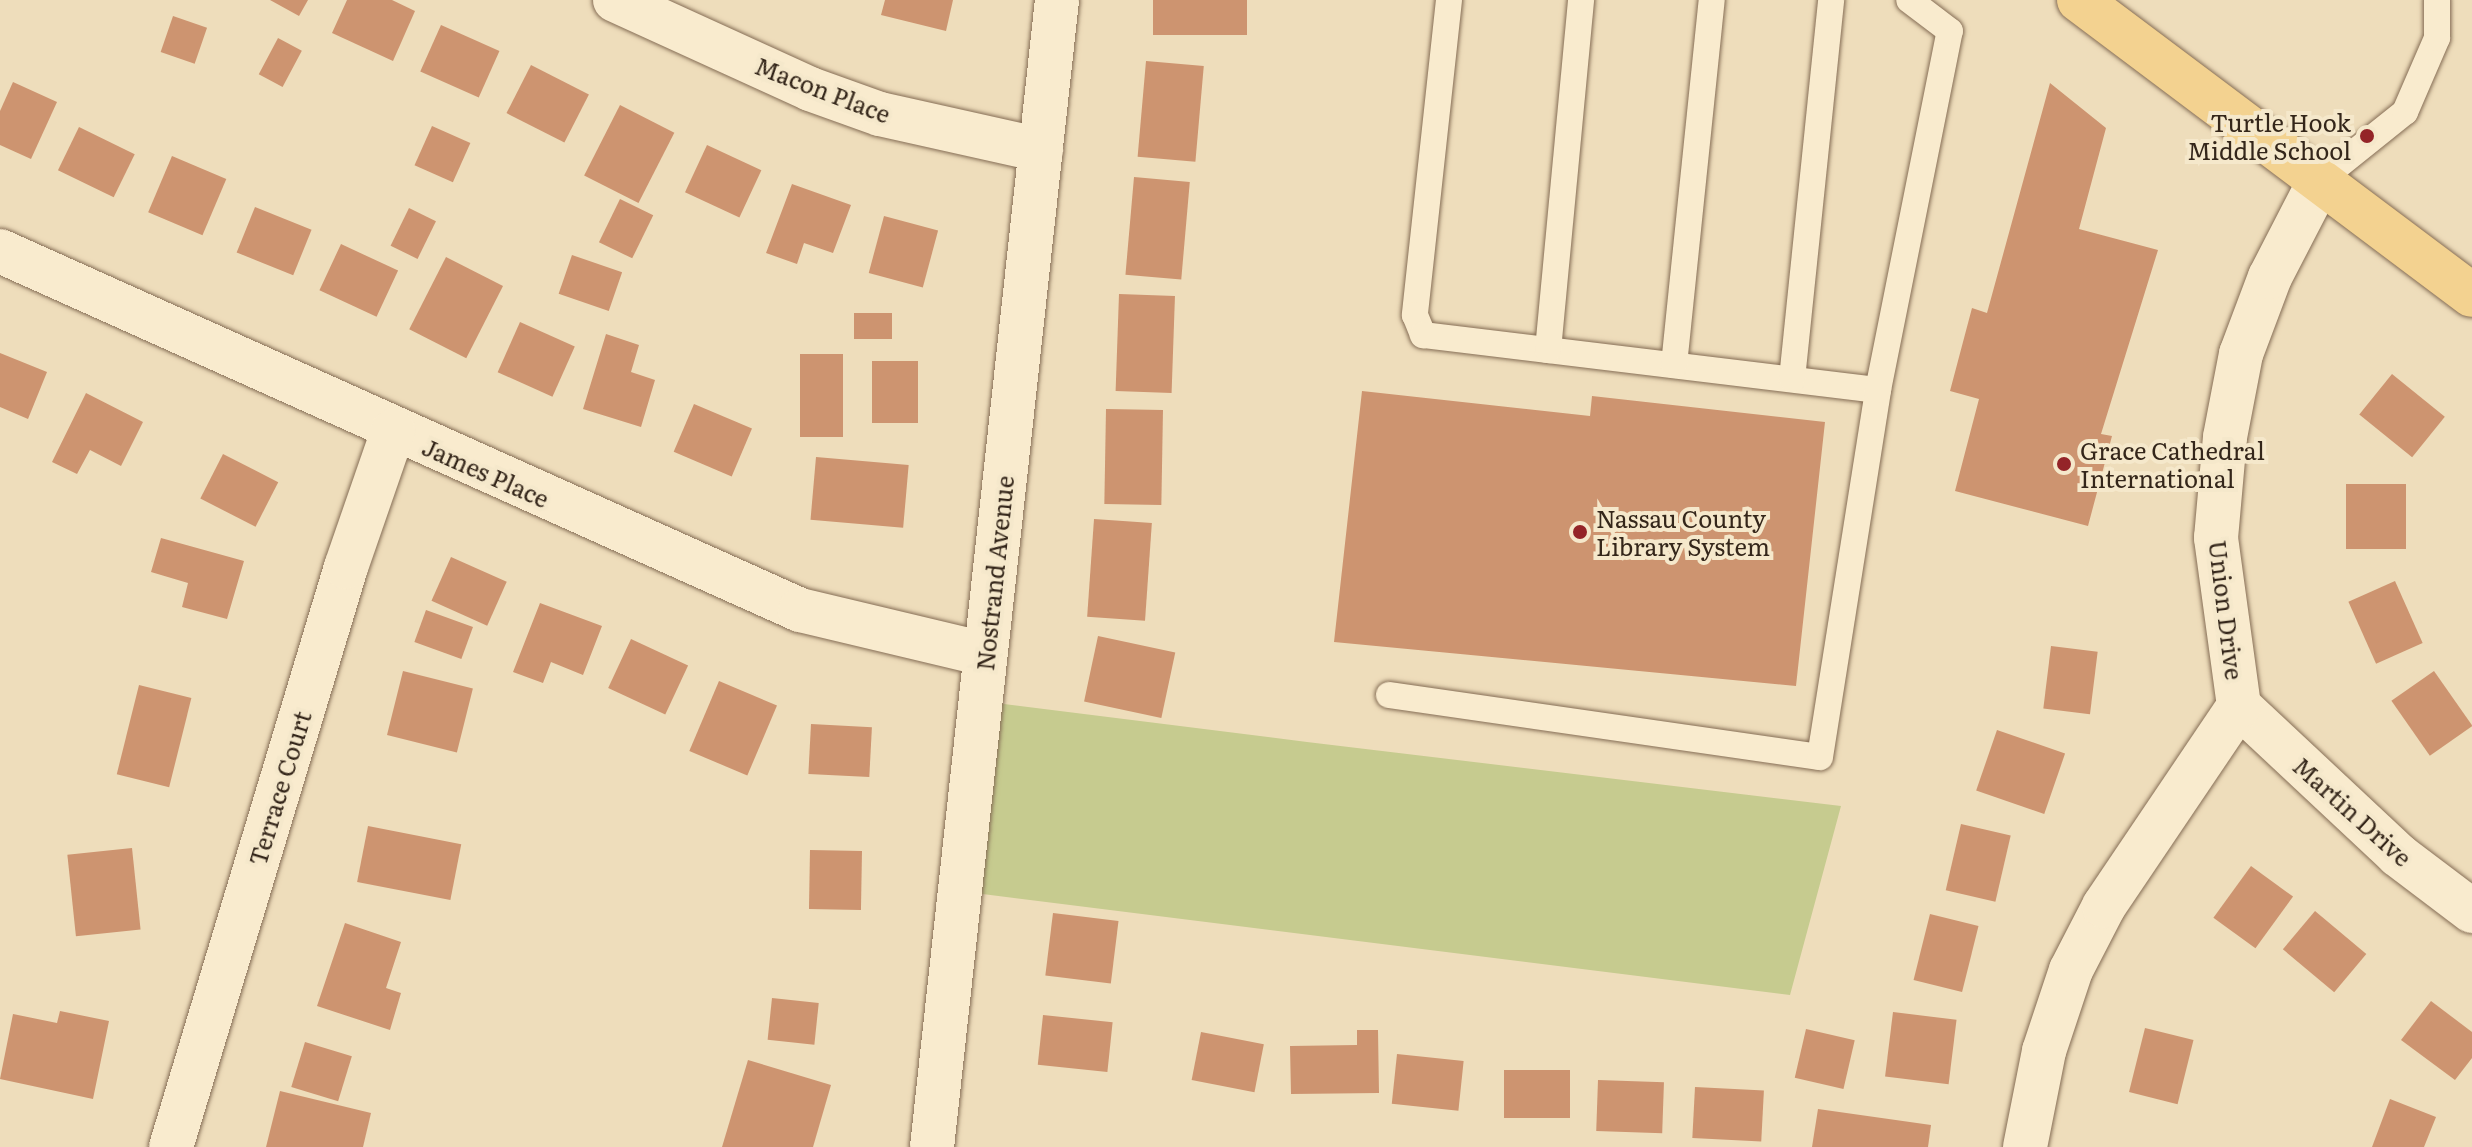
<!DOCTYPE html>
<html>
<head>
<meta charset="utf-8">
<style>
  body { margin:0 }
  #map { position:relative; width:2472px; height:1147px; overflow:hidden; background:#edb; font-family:Literata,serif }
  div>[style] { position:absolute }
  .green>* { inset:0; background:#c6cb8f }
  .building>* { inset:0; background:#cd9470; transform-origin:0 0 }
  .roads { filter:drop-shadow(0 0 2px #856d55) drop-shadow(0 0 2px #856d55) }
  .lane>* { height:26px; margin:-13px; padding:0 13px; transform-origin:13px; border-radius:13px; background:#f9ebce }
  .street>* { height:44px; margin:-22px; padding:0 22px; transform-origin:22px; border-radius:22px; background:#f9ebce }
  .primary>* { height:44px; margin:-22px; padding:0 22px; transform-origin:22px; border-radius:22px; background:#f3d290 }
  .dots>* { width:22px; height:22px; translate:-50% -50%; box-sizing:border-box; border:4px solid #f5e8cb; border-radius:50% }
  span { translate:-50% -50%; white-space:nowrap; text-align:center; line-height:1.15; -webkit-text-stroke:8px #f5e8cb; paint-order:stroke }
  .street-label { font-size:24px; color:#34261a }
  .poi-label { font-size:24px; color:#34261a }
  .right { translate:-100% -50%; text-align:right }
  .left { translate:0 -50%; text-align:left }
</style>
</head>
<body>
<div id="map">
  <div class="green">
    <div style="clip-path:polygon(980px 701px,1307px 742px,1841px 806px,1790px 995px,959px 891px)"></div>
  </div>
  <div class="building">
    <div style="clip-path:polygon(270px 0,308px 0,299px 16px)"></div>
    <div style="clip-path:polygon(347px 0,392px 0,415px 11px,393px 61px,332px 33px)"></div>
    <div style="clip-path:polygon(885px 0,953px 0,946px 31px,881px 15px)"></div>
    <div style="left:1153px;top:0;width:94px;height:35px"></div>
    <div style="left:173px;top:16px;width:36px;height:38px;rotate:19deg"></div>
    <div style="left:441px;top:25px;width:64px;height:51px;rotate:24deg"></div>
    <div style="left:278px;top:38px;width:27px;height:41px;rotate:28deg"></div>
    <div style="left:1146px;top:61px;width:58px;height:96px;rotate:5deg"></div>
    <div style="left:531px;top:65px;width:65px;height:54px;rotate:27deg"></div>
    <div style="clip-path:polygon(13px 82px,57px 102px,31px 159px,0 145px,0 111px)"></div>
    <div style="clip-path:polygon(2050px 83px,2106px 128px,2079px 229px,2158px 250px,2101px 434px,2112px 436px,2088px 526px,1955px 491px,1979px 399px,1950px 391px,1972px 308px,1987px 313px)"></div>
    <div style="left:620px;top:105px;width:61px;height:79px;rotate:27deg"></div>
    <div style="left:432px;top:126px;width:42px;height:43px;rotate:24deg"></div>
    <div style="left:79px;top:127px;width:62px;height:48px;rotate:26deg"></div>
    <div style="left:707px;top:145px;width:60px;height:52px;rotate:25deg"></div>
    <div style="left:172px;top:156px;width:59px;height:61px;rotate:23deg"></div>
    <div style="left:1134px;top:177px;width:56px;height:98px;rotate:5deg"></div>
    <div style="clip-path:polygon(792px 184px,851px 205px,833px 253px,804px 243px,797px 264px,766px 253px)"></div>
    <div style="left:620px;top:199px;width:37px;height:48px;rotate:26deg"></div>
    <div style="left:255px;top:207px;width:61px;height:49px;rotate:22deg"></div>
    <div style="left:409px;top:208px;width:30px;height:42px;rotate:26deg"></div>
    <div style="left:884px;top:216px;width:56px;height:59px;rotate:15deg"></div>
    <div style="left:341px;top:244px;width:63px;height:51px;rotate:25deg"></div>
    <div style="left:572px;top:255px;width:53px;height:41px;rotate:19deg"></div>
    <div style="left:446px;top:257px;width:64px;height:81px;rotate:27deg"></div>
    <div style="left:1119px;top:294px;width:56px;height:97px;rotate:2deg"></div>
    <div style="left:854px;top:313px;width:38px;height:26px"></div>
    <div style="left:520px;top:322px;width:60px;height:55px;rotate:24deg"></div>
    <div style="clip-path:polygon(606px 334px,639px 345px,631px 372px,655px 380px,641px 427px,583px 409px)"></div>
    <div style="clip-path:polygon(0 353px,47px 372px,28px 419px,0 407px)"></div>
    <div style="left:800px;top:354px;width:43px;height:83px"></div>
    <div style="left:872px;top:361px;width:46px;height:62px"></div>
    <div style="left:2392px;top:374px;width:68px;height:52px;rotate:39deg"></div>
    <div style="clip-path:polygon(1362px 391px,1590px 416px,1592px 396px,1825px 422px,1796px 686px,1334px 642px)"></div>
    <div style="clip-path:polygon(86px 393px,143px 422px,121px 466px,90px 450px,77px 474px,52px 462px)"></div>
    <div style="left:694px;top:404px;width:63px;height:52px;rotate:23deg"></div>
    <div style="left:1106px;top:409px;width:57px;height:95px;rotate:1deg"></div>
    <div style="left:223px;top:454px;width:62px;height:50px;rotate:27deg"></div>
    <div style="left:816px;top:457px;width:93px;height:63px;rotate:5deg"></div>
    <div style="left:2346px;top:484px;width:60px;height:65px"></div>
    <div style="left:1094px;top:519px;width:58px;height:98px;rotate:4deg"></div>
    <div style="clip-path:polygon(161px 538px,244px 561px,227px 619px,182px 607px,188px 583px,151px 572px)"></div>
    <div style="left:451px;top:557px;width:61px;height:48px;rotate:24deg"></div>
    <div style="left:2395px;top:581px;width:68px;height:51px;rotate:66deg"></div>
    <div style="clip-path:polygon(540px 603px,602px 626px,583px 675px,551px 662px,543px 683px,513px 672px)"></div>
    <div style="left:426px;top:610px;width:50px;height:34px;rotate:20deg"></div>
    <div style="left:1098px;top:636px;width:79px;height:67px;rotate:12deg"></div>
    <div style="left:631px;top:639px;width:63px;height:54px;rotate:25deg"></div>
    <div style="left:2051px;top:646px;width:47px;height:63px;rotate:7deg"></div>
    <div style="left:403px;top:671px;width:72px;height:66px;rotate:14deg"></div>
    <div style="left:2434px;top:671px;width:67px;height:52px;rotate:55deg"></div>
    <div style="left:719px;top:681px;width:63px;height:76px;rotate:23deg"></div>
    <div style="left:139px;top:685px;width:54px;height:92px;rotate:14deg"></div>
    <div style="left:811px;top:724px;width:61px;height:50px;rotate:3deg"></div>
    <div style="left:1997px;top:730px;width:72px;height:64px;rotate:19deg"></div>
    <div style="left:1961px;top:824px;width:51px;height:68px;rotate:13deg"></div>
    <div style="left:368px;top:826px;width:95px;height:57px;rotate:11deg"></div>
    <div style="left:132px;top:848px;width:82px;height:65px;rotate:84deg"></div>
    <div style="left:810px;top:850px;width:52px;height:59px;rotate:1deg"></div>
    <div style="left:2251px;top:866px;width:52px;height:64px;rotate:36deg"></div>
    <div style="left:2315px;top:911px;width:67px;height:50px;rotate:40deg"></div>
    <div style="left:1053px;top:913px;width:66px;height:63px;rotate:7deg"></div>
    <div style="left:1930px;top:914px;width:50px;height:68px;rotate:14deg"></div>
    <div style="clip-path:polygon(345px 923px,401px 942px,386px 988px,401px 993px,390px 1030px,317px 1006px)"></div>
    <div style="left:772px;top:998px;width:47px;height:42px;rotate:6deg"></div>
    <div style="clip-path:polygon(2431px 1001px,2472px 1032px,2472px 1058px,2455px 1080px,2401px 1040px)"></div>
    <div style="clip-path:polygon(60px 1011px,109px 1021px,93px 1099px,0 1079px,13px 1014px,57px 1023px)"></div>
    <div style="left:1893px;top:1012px;width:64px;height:65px;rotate:7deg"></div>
    <div style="left:1043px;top:1015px;width:70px;height:50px;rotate:6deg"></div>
    <div style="left:2145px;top:1028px;width:50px;height:66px;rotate:14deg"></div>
    <div style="left:1806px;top:1029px;width:50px;height:50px;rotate:13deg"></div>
    <div style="clip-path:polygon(1357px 1030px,1378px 1030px,1379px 1093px,1291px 1094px,1290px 1046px,1357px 1045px)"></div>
    <div style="left:1201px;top:1032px;width:64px;height:49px;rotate:11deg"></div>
    <div style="left:305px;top:1042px;width:49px;height:47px;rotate:17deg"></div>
    <div style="left:1397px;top:1054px;width:67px;height:50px;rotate:6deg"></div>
    <div style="clip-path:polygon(748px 1060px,831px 1085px,813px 1147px,722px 1147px)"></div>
    <div style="left:1504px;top:1070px;width:66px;height:48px"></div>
    <div style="left:1598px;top:1080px;width:66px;height:51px;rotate:2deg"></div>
    <div style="left:1695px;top:1087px;width:69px;height:51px;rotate:3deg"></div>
    <div style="clip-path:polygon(280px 1091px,371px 1113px,363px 1147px,266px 1147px)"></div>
    <div style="clip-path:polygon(2390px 1099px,2436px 1117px,2424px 1147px,2372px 1147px)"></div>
    <div style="clip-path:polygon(1818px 1109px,1931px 1125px,1928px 1147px,1812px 1147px)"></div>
  </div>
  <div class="roads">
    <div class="lane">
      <div style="left:1449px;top:0;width:317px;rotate:96.2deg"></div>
      <div style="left:1415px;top:315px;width:22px;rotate:68deg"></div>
      <div style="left:1423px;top:335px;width:458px;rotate:6.9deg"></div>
      <div style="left:2320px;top:180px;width:109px;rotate:-38.7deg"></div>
      <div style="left:2405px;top:112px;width:81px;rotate:-66.6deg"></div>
      <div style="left:2437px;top:38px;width:38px;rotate:-90deg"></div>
      <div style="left:1548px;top:350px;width:352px;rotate:-84.6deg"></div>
      <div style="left:1674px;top:365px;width:367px;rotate:-84.1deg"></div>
      <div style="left:1792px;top:379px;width:381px;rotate:-84.1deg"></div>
      <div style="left:1389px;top:695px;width:435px;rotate:8.2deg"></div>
      <div style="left:1820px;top:757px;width:372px;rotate:-81deg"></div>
      <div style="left:1878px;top:390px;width:366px;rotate:-78.7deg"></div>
      <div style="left:1950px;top:31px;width:51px;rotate:-142.9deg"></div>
    </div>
    <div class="street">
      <div style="left:615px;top:0;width:214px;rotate:24.5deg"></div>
      <div style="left:810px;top:89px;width:74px;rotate:19.7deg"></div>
      <div style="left:880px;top:114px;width:165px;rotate:12.6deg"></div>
      <div style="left:0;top:251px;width:877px;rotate:24.17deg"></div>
      <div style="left:800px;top:610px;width:190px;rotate:13.4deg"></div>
      <div style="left:2239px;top:706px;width:218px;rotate:43.1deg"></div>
      <div style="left:2398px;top:855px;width:93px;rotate:37.1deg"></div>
      <div style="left:171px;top:1147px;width:606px;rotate:-73.21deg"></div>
      <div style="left:346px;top:567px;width:144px;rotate:-70.9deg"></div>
      <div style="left:932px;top:1147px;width:1154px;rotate:-83.78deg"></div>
      <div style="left:2025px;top:1147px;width:98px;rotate:-78.8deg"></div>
      <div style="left:2044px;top:1051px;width:85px;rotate:-71.6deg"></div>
      <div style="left:2071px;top:970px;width:72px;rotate:-62.7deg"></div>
      <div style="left:2104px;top:906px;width:241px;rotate:-56deg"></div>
      <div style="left:2239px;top:706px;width:170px;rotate:-97.8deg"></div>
      <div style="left:2216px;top:538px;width:101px;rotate:-84.9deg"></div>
      <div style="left:2225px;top:437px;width:85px;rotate:-79.1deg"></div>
      <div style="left:2241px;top:354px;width:82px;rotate:-69.4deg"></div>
      <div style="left:2270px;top:277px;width:109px;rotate:-62.7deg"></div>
    </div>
    <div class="primary">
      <div style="left:2079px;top:0;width:491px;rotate:36.9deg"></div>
    </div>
  </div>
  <div class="dots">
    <div style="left:2367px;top:136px;background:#942428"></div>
    <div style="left:2064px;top:464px;background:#942428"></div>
    <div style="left:1580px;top:532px;background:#942428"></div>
  </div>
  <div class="street-label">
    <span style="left:823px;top:89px;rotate:21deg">Macon Place</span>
    <span style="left:486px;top:472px;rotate:24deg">James Place</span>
    <span style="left:994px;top:573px;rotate:-84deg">Nostrand Avenue</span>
    <span style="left:2227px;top:610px;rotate:83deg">Union Drive</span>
    <span style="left:279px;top:788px;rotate:-73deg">Terrace Court</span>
    <span style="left:2353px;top:811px;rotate:42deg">Martin Drive</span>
  </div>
  <div class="poi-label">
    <span class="right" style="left:2351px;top:136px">Turtle Hook<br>Middle School</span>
    <span class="left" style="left:2080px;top:464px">Grace Cathedral<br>International</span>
    <span class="left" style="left:1596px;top:532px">Nassau County<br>Library System</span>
  </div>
</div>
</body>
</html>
